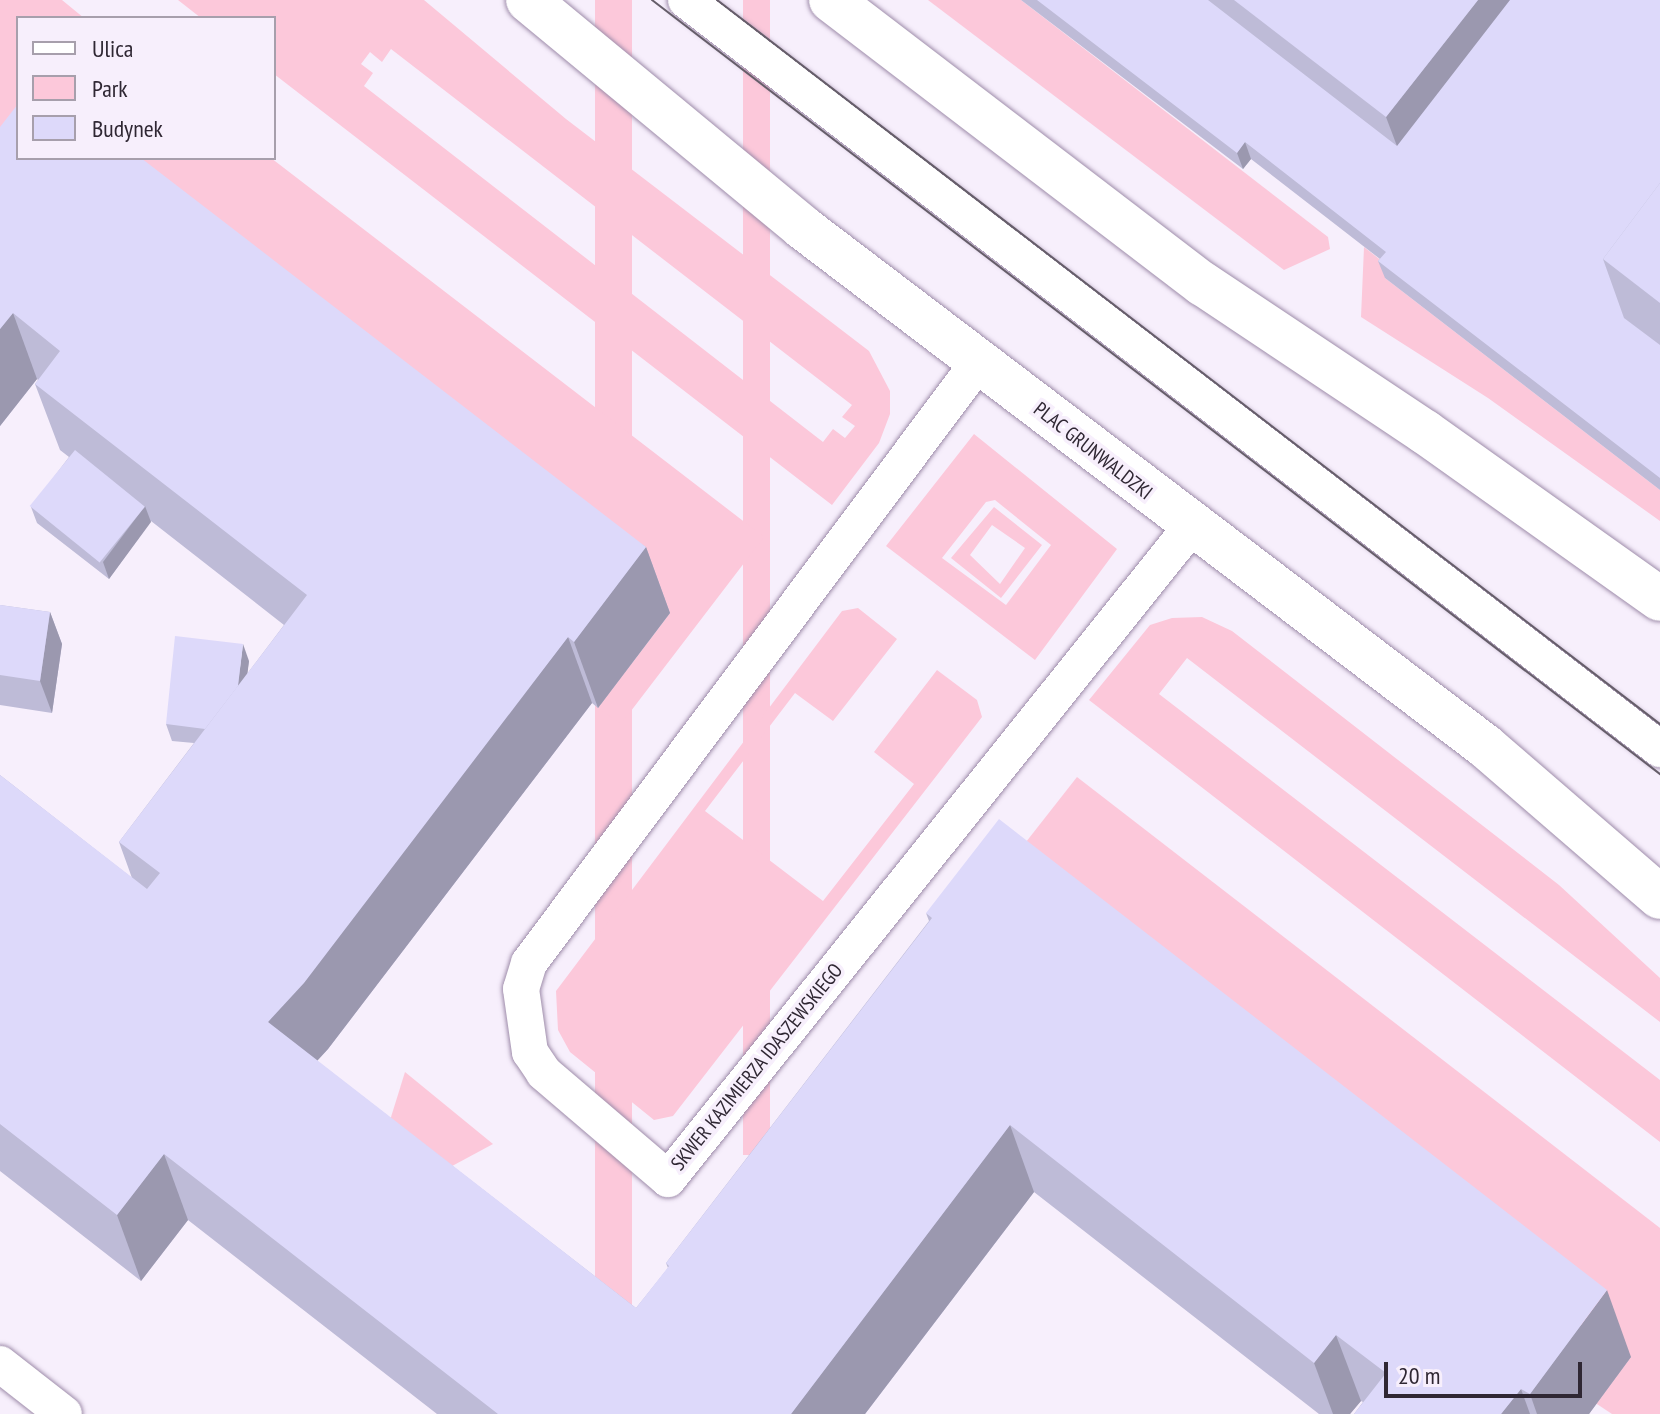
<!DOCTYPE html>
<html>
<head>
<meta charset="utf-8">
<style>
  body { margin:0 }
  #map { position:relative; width:1660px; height:1414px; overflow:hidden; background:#f7effc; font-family:"PT Sans Narrow",sans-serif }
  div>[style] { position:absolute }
  .green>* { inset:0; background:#fcc8da; transform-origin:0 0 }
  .roads { filter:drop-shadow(0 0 2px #9e8caa) drop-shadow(0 0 2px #9e8caa) }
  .service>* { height:36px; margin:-18px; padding:0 18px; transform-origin:18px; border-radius:18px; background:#fff }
  .secondary>* { height:44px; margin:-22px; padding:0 22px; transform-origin:22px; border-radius:22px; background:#fff }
  .tram>* { height:2px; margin:-1px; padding:0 1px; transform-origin:1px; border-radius:1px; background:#665e6a }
  .wall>* { inset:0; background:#bebbd7 }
  .shaded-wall>* { inset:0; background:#9b98af }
  .building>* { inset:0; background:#ddd9fa; transform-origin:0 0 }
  span { translate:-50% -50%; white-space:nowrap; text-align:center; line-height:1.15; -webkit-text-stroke:7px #f7effc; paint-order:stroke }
  .street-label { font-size:20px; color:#2f2733 }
  .legend { position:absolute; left:16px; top:16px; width:260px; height:144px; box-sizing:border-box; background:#f7effc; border:2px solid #a79fac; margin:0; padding:10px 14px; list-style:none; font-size:24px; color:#2f2733 }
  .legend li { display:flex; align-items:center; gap:16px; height:40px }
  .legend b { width:40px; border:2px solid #a79fac }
  .scale { position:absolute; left:1384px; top:1362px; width:198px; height:36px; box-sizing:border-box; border:4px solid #2f2733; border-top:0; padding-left:10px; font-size:24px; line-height:28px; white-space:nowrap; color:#2f2733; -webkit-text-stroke:6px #f7effc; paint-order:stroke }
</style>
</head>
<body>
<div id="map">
  <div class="green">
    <div style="clip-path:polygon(0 0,62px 0,84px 18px,18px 18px,18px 133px,0 156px)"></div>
    <div style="clip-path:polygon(evenodd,178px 0,424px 0,566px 119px,869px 351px,890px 391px,890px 414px,879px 443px,832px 505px,274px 74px,274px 18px,201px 18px,178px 0,391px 49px,852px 405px,842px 417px,855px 426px,845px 438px,833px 429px,823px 442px,364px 86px,373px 73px,361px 64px,370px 52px,382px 62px,391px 49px)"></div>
    <div style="left:595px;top:0;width:37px;height:1345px"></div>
    <div style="left:743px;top:0;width:27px;height:1155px"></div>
    <div style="clip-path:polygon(928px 0,1021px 0,1328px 237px,1330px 249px,1284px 270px)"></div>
    <div style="clip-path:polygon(79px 158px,271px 158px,764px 537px,621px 724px,598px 708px,670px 613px)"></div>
    <div style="clip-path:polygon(1364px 247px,1392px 269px,1385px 278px,1660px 490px,1660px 521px,1488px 398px,1361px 317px)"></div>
    <div style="clip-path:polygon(evenodd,974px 434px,1117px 549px,1035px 660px,886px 546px,974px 434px,995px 500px,1051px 545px,1006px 605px,942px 558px,986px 502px,995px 500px)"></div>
    <div style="clip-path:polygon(evenodd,994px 507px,1042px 545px,1001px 598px,951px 558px,994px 507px,992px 525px,1025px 548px,1000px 584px,970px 555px,992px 525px)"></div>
    <div style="clip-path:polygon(858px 608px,897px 639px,833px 721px,795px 693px,705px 811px,823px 901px,914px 784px,874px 752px,937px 670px,977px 700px,982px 717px,673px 1116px,654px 1120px,570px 1052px,558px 1030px,556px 991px,842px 611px)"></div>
    <div style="clip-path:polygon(1202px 617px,1232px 631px,1559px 885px,1660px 978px,1660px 1022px,1187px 658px,1159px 694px,1660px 1080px,1660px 1142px,1089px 700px,1150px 625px,1172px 618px)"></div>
    <div style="clip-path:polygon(1077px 777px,1660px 1228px,1660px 1414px,1612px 1414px,931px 963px)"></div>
    <div style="clip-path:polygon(405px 1072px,493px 1144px,441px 1172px,387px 1130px)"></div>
  </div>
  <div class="roads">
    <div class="service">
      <div style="left:686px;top:0;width:1229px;rotate:37.56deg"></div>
      <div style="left:978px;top:363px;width:749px;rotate:126.81deg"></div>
      <div style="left:529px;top:963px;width:27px;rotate:107deg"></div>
      <div style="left:521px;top:989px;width:64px;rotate:81.9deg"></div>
      <div style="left:530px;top:1052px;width:25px;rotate:56deg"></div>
      <div style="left:544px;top:1073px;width:163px;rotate:40.5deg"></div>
      <div style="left:668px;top:1179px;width:836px;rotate:-51.27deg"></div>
      <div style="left:0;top:1364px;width:81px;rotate:38deg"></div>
    </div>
    <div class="secondary">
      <div style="left:528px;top:0;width:356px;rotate:39.6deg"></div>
      <div style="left:802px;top:227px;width:858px;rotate:37.23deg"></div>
      <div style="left:1485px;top:746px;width:231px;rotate:40.8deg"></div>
      <div style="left:831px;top:0;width:468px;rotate:37.4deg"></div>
      <div style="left:1203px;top:284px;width:267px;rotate:33.7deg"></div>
      <div style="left:1425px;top:432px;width:288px;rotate:35.4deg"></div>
    </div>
  </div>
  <div class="tram">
    <div style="left:652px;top:0;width:1271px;rotate:37.52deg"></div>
    <div style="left:717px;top:0;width:1189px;rotate:37.52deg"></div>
  </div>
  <div class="wall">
    <div style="clip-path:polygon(1021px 0,1660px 0,1660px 490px,1385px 278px,1378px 261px,1380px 259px,1251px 159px,1243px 169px)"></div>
    <div style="clip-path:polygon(0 127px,646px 547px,670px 613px,598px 708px,592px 703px,328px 1049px,317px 1061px,636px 1308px,668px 1268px,666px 1263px,929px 921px,926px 913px,1631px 1357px,1589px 1414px,1354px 1414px,1363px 1402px,1361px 1401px,1350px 1414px,1319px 1414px,1034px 1192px,865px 1414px,437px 1414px,188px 1220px,141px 1281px,0 1171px,0 775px,132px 878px,119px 842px,194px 743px,172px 741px,166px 724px,249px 661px,247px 674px,284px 625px,151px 521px,109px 579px,37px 523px,31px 507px,69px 457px,60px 450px,35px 384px,38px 380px,37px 379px,0 426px)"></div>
    <div style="clip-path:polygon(0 605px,50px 612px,62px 644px,52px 713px,0 705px)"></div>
  </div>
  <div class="shaded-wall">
    <div style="clip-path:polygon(1478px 0,1528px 0,1403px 162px,1386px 117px)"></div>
    <div style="clip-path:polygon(1245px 142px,1251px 159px,1243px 169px,1237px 153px)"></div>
    <div style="clip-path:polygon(13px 313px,37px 379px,0 426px,0 329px)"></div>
    <div style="clip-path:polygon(145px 506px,151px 522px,109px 579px,103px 562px)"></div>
    <div style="clip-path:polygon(646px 547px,670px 613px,598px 708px,574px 642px)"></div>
    <div style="clip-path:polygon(50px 612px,62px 644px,52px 713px,40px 681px)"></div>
    <div style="clip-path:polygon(568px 637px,592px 703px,328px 1049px,292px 1088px,268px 1022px)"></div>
    <div style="clip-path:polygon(243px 644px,249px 661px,238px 749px,232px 732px)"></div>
    <div style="clip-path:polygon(1010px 1125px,1034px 1192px,865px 1414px,791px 1414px)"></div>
    <div style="clip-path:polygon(164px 1154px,188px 1220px,141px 1281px,117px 1215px)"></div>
    <div style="clip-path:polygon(1607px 1290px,1631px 1357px,1589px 1414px,1537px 1414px,1530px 1394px)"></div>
    <div style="clip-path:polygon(1336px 1335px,1361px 1401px,1350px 1414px,1333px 1414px,1314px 1363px)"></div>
    <div style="clip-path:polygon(1521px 1389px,1530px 1414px,1501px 1414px)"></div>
  </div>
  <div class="building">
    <div style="clip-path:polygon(1037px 0,1208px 0,1397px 146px,1510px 0,1660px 0,1660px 183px,1603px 259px,1624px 318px,1660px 345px,1660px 478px,1378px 261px,1386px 252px,1245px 142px,1237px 153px)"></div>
    <div style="clip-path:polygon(1234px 0,1478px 0,1386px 117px)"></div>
    <div style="clip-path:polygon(18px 104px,18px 158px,141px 158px,646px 547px,574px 642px,568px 637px,304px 983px,268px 1022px,636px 1308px,669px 1266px,666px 1263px,932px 918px,926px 913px,999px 819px,1607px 1290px,1530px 1394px,1521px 1389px,1501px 1414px,1354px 1414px,1386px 1373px,1336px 1335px,1314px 1363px,1010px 1125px,791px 1414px,498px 1414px,164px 1154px,117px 1215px,0 1124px,0 775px,147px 889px,160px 873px,119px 842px,307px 595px,35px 384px,60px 351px,13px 313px,0 329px,0 127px)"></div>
    <div style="clip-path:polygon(1660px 183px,1660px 303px,1603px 259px)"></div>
    <div style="left:75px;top:450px;width:90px;height:72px;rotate:39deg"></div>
    <div style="clip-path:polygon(0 605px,50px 612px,40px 681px,0 675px)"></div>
    <div style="clip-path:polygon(175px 636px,243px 644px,238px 686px,205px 729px,166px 724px)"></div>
  </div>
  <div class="street-label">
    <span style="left:1093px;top:451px;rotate:38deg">PLAC GRUNWALDZKI</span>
    <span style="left:757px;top:1067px;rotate:-51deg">SKWER KAZIMIERZA IDASZEWSKIEGO</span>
  </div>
  <ul class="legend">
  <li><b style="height:10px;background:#fff"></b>Ulica</li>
  <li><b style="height:22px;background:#fcc8da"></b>Park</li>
  <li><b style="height:22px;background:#ddd9fa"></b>Budynek</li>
  </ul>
  <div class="scale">20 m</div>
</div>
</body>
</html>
